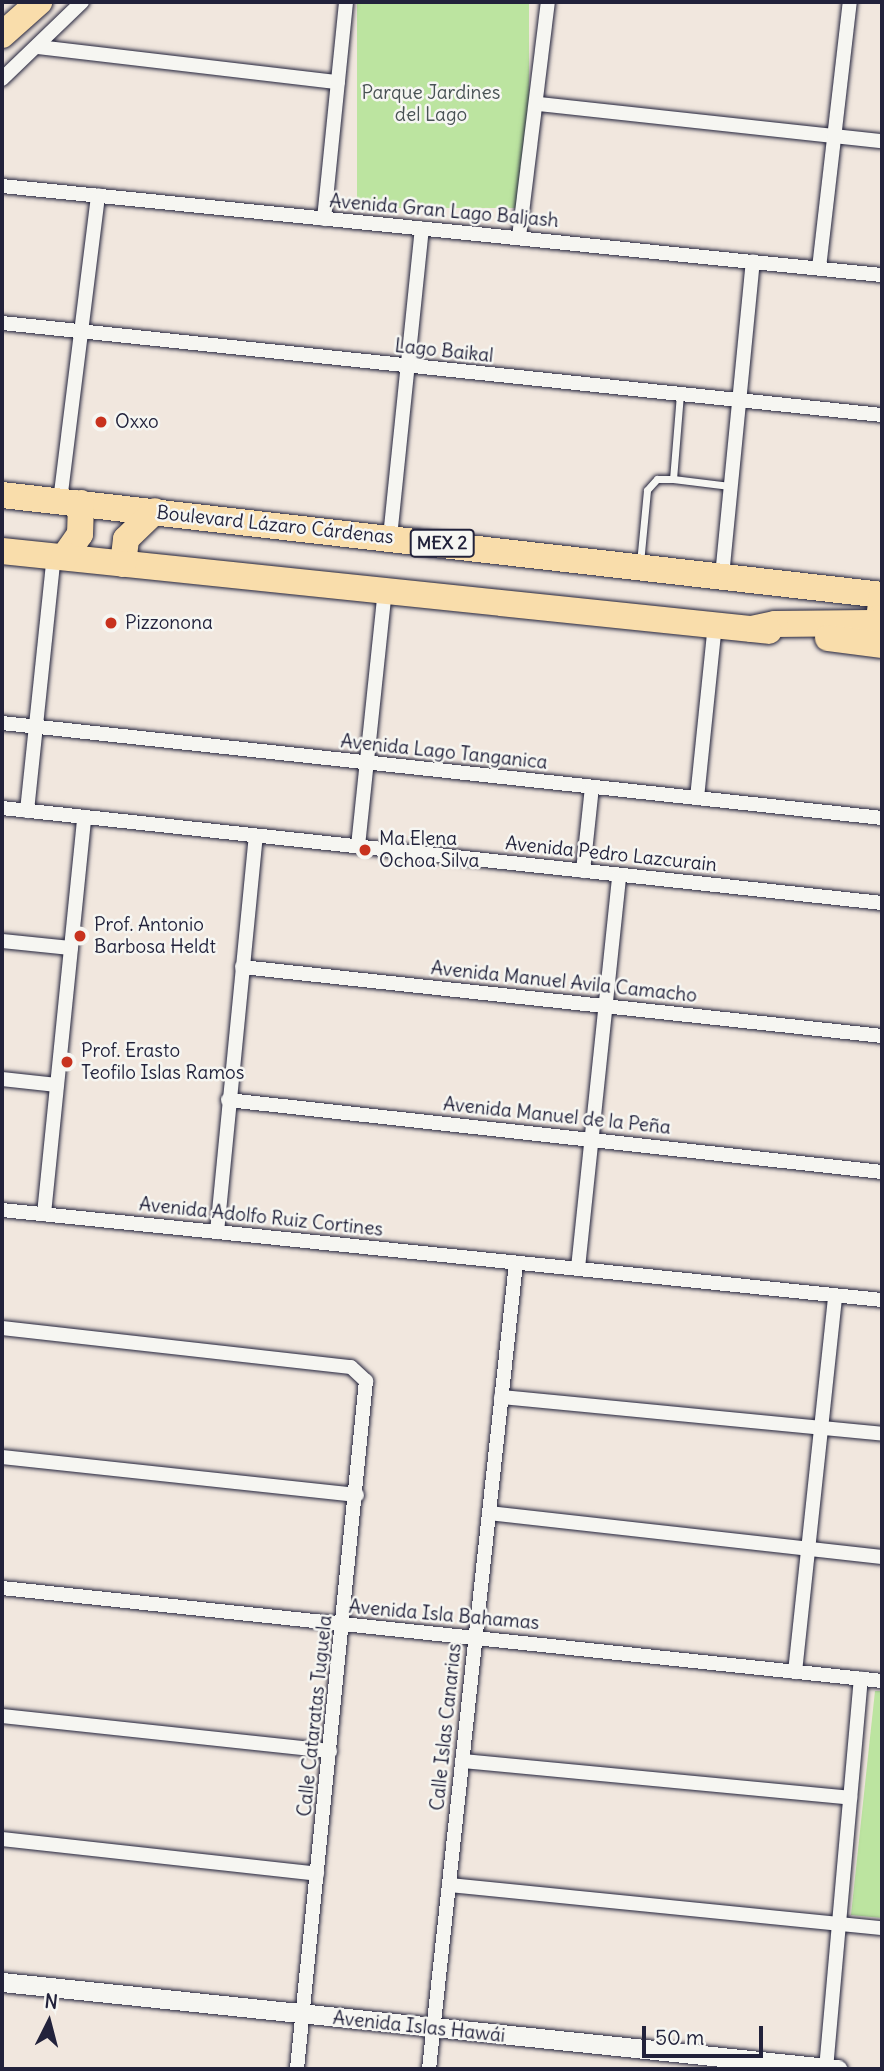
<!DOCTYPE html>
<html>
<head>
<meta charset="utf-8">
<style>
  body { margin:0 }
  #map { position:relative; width:884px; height:2071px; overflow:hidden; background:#f1e7de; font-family:Delius,sans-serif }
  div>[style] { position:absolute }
  .green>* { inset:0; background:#bce4a0; transform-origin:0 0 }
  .roads { filter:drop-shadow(0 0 2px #22223b) drop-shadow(0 0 2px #22223b) }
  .lane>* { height:7px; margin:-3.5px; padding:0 3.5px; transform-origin:3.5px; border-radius:3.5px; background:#f6f6f2 }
  .street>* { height:14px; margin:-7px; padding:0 7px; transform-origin:7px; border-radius:7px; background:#f6f6f2 }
  .secondary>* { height:19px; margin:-9.5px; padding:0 9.5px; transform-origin:9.5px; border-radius:9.5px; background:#f6f6f2 }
  .highway>* { height:26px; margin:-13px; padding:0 13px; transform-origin:13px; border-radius:13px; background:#f9ddab }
  .dots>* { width:19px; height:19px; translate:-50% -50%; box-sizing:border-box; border:4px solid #f6f6f2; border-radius:50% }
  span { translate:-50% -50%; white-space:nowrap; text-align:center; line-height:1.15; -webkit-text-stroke:5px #f6f6f2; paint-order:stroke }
  .shield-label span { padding:2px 5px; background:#f6f6f2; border:2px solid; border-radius:5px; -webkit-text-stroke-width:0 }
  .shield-label { font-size:18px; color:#22223b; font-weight:700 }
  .park-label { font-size:19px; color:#485254 }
  .street-label { font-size:19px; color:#22223b }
  .poi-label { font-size:19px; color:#22223b }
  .left { translate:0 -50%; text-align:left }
  .frame { position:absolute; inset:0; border:4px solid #22223b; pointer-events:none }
  .north { position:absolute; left:14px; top:1987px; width:70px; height:70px; -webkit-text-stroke:5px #f6f6f2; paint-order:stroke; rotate:6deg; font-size:19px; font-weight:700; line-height:28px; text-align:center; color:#22223b }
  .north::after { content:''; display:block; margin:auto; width:24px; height:32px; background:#22223b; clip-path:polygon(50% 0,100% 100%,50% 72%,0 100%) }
  .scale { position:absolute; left:642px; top:2026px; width:121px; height:32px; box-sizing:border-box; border:4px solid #22223b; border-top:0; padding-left:9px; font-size:21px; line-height:24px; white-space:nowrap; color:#22223b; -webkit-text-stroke:5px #f6f6f2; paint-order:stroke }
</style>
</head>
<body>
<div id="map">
  <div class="green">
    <div style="left:357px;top:2px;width:172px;height:206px"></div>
    <div style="clip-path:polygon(875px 1691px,882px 1691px,882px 1918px,851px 1915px)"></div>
  </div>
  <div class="roads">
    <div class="lane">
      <div style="left:680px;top:394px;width:85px;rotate:94.7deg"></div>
      <div style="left:673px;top:479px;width:57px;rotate:7deg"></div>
      <div style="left:640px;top:563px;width:73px;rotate:-84.5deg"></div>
      <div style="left:647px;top:490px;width:15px;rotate:-48deg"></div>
      <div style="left:657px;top:479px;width:16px"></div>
    </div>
    <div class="street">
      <div style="left:38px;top:47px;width:302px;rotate:6.7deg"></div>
      <div style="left:2px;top:79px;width:111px;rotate:-43.9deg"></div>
      <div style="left:539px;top:104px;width:345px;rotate:6.2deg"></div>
      <div style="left:2px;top:186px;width:884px;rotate:5.78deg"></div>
      <div style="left:324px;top:219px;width:218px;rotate:-84.2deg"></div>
      <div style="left:519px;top:237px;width:237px;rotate:-83deg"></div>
      <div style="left:819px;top:268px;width:268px;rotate:-83.4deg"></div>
      <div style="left:2px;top:323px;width:885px;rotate:5.97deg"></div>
      <div style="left:60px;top:501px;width:308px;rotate:-82.9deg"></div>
      <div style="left:390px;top:537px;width:310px;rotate:-84.1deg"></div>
      <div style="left:722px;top:576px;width:316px;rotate:-84.4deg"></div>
      <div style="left:2px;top:723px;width:885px;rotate:6.16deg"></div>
      <div style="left:697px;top:798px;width:175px;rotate:-84.1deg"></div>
      <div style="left:2px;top:808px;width:885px;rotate:6.16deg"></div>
      <div style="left:27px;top:811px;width:256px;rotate:-84deg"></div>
      <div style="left:358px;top:846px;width:257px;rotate:-84deg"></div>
      <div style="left:583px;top:871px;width:84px;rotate:-83.9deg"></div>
      <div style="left:2px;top:941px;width:69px;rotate:5.8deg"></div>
      <div style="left:242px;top:967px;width:644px;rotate:6.15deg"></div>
      <div style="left:2px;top:1079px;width:55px;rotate:6.2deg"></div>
      <div style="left:228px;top:1100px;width:658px;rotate:6.28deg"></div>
      <div style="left:2px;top:1210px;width:885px;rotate:5.84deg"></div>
      <div style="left:44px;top:1214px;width:399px;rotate:-84.2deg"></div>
      <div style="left:217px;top:1232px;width:398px;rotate:-84.4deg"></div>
      <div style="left:578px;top:1268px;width:395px;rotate:-84deg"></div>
      <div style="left:2px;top:1328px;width:351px;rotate:6.4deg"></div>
      <div style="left:351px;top:1367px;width:21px;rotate:43deg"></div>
      <div style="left:366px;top:1381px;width:691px;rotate:95.73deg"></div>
      <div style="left:501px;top:1397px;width:383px;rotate:5.5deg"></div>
      <div style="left:2px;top:1457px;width:357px;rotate:6.1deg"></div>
      <div style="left:489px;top:1513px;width:395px;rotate:6.4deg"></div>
      <div style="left:2px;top:1588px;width:885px;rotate:6.03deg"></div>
      <div style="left:795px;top:1672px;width:378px;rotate:-83.9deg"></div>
      <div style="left:2px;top:1716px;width:330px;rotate:6.1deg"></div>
      <div style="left:462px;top:1761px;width:390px;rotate:5.4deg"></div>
      <div style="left:2px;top:1839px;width:317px;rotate:6.3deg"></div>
      <div style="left:449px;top:1885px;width:435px;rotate:5.7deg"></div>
      <div style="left:429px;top:2069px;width:811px;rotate:-83.84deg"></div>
      <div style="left:826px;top:2069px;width:392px;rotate:-84.9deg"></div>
    </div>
    <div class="secondary">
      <div style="left:2px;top:1982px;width:840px;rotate:5.95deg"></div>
    </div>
    <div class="highway">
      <div style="left:2px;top:35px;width:50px;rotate:-41.7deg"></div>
      <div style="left:2px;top:495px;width:886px;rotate:6.48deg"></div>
      <div style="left:882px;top:595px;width:23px;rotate:97deg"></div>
      <div style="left:879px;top:618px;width:9px;rotate:144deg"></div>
      <div style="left:872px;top:623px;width:97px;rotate:179.4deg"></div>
      <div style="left:775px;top:624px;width:24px;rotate:168deg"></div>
      <div style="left:2px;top:551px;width:771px;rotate:5.95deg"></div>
      <div style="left:64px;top:557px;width:28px;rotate:-55deg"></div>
      <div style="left:80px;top:534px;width:31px;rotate:-88deg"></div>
      <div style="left:123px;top:564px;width:25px;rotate:-83deg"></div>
      <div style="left:126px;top:539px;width:40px;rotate:-44deg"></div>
      <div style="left:828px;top:638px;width:54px;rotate:7.4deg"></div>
    </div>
  </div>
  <div class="dots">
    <div style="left:101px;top:422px;background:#c8321e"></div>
    <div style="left:111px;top:623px;background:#c8321e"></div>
    <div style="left:365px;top:850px;background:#c8321e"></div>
    <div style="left:80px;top:936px;background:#c8321e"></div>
    <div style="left:67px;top:1062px;background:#c8321e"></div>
  </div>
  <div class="shield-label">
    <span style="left:442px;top:543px">MEX 2</span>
  </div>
  <div class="park-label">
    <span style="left:431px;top:104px">Parque Jardines<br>del Lago</span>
  </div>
  <div class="street-label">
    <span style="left:444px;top:211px;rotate:5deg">Avenida Gran Lago Baljash</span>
    <span style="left:444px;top:351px;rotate:6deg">Lago Baikal</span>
    <span style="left:275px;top:525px;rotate:6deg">Boulevard Lázaro Cárdenas</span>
    <span style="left:444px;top:752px;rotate:6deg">Avenida Lago Tanganica</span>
    <span style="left:611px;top:854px;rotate:6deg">Avenida Pedro Lazcurain</span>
    <span style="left:564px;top:982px;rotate:6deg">Avenida Manuel Avila Camacho</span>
    <span style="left:557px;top:1116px;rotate:6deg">Avenida Manuel de la Peña</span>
    <span style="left:261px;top:1217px;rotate:6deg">Avenida Adolfo Ruiz Cortines</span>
    <span style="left:444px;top:1615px;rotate:5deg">Avenida Isla Bahamas</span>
    <span style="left:315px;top:1716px;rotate:-84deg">Calle Cataratas Tuguela</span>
    <span style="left:446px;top:1727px;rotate:-84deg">Calle Islas Canarias</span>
    <span style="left:419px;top:2027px;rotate:6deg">Avenida Islas Hawái</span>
  </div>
  <div class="poi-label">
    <span class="left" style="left:115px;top:422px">Oxxo</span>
    <span class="left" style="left:125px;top:623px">Pizzonona</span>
    <span class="left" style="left:379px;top:850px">Ma Elena<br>Ochoa Silva</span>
    <span class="left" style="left:94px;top:936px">Prof. Antonio<br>Barbosa Heldt</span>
    <span class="left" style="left:81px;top:1062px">Prof. Erasto<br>Teofilo Islas Ramos</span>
  </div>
  <div class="frame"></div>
  <div class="north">N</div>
  <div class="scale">50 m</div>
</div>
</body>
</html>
